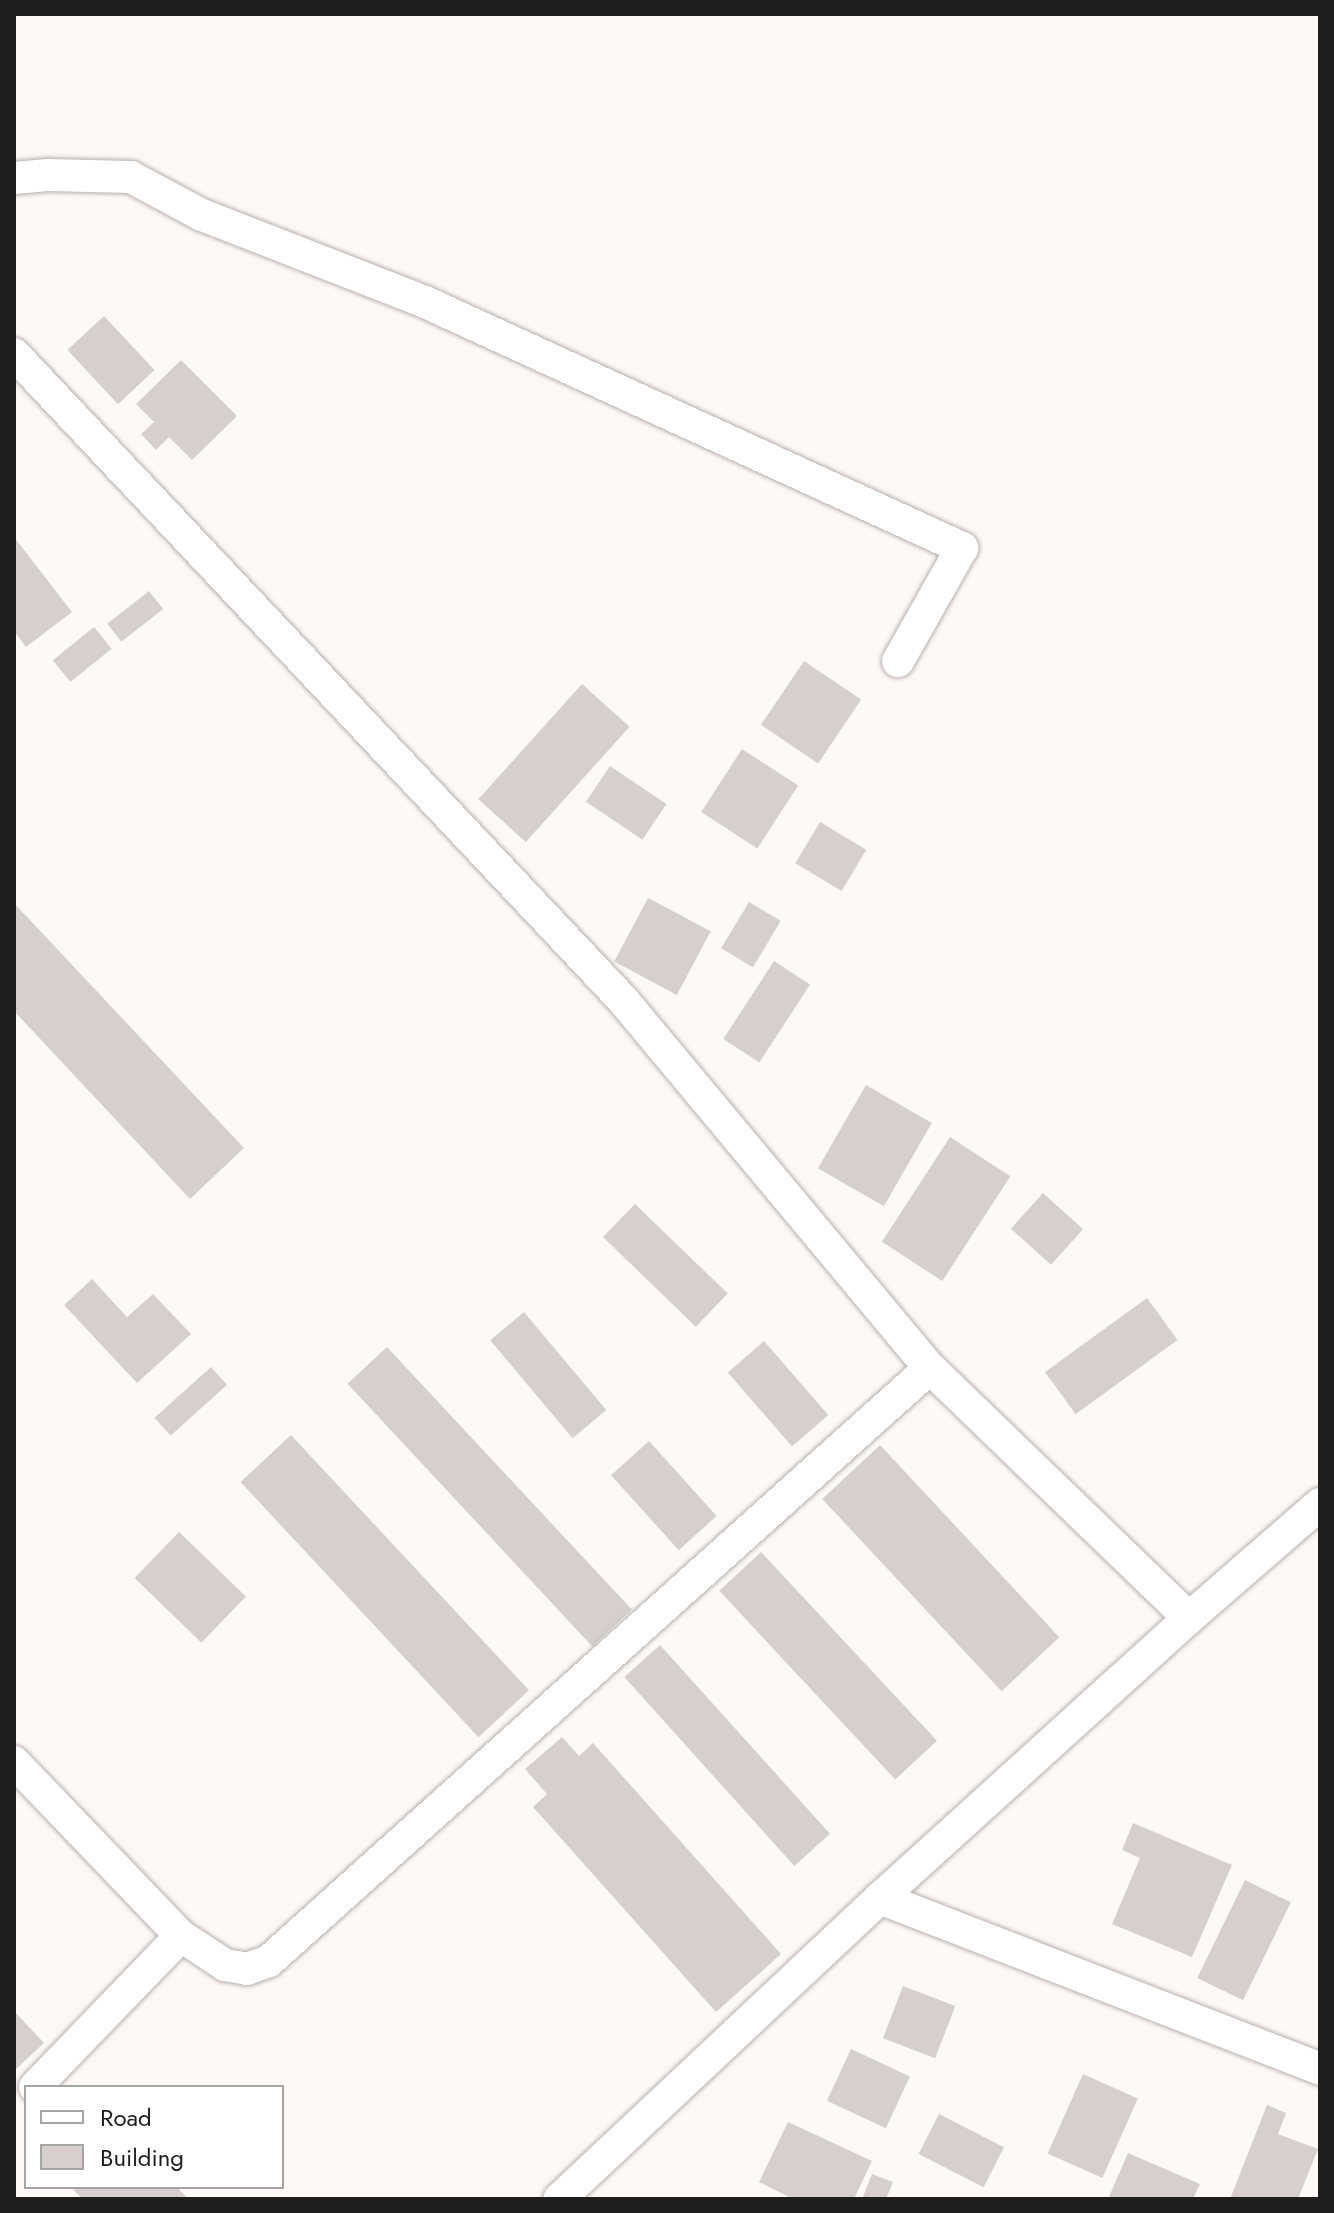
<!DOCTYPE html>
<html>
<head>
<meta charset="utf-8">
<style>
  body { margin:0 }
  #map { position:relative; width:1334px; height:2213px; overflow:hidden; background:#fef9f7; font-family:Jost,sans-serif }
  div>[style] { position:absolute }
  .building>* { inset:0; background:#d6cfcd; transform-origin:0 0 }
  .roads { filter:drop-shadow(0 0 2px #b6b0ae) drop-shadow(0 0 2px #b6b0ae) }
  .minor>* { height:32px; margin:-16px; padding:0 16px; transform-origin:16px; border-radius:16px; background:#fff }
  span { translate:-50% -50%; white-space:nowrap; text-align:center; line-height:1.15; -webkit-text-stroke:7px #fff; paint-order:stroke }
  .frame { position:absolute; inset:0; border:16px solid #201d1d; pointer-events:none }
  .legend { position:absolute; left:24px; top:2085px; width:260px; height:104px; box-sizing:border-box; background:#fff; border:2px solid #a6a5a5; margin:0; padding:10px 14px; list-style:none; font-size:24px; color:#201d1d }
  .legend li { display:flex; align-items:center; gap:16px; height:40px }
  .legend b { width:40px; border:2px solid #a6a5a5 }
</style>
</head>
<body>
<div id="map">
  <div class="building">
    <div style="left:104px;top:316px;width:74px;height:50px;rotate:47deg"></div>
    <div style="clip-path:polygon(181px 360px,237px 416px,192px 460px,169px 437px,156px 450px,141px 434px,154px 422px,136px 404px)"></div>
    <div style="clip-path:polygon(14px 537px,72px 612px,26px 647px,14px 631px)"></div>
    <div style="left:149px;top:591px;width:23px;height:53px;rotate:52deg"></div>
    <div style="left:94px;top:627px;width:28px;height:53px;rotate:51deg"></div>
    <div style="left:804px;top:661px;width:69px;height:77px;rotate:34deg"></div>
    <div style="left:582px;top:684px;width:64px;height:155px;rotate:42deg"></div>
    <div style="left:742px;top:749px;width:67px;height:75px;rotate:33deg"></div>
    <div style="left:610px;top:766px;width:68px;height:43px;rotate:34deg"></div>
    <div style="left:820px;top:822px;width:54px;height:48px;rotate:31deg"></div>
    <div style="left:648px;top:898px;width:71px;height:72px;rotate:28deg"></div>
    <div style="left:749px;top:902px;width:37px;height:54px;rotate:31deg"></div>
    <div style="clip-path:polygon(14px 903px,244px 1148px,190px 1199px,14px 1011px)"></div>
    <div style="left:774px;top:961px;width:43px;height:93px;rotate:33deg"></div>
    <div style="left:866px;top:1085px;width:76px;height:96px;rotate:30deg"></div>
    <div style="left:950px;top:1137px;width:72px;height:125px;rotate:33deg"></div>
    <div style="left:1043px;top:1193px;width:54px;height:48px;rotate:42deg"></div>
    <div style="left:635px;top:1204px;width:129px;height:46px;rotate:44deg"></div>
    <div style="clip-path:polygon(92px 1279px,127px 1317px,153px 1294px,191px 1334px,137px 1383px,64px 1305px)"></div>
    <div style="left:1147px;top:1298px;width:52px;height:126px;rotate:54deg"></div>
    <div style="left:524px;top:1312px;width:128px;height:44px;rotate:50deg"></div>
    <div style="left:764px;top:1341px;width:98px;height:48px;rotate:49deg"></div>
    <div style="left:387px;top:1347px;width:359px;height:54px;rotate:47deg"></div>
    <div style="left:211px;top:1367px;width:24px;height:76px;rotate:48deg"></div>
    <div style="left:291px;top:1435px;width:349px;height:69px;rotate:47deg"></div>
    <div style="left:649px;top:1441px;width:101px;height:51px;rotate:48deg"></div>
    <div style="left:880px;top:1445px;width:263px;height:79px;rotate:47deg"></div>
    <div style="left:179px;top:1532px;width:93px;height:64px;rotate:44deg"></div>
    <div style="left:761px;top:1552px;width:258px;height:57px;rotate:47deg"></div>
    <div style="left:660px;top:1645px;width:254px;height:48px;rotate:48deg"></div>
    <div style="clip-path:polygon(562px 1737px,579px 1756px,593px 1743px,781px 1954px,716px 2012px,533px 1807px,547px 1794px,525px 1769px)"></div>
    <div style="clip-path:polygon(1133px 1823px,1232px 1865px,1192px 1957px,1112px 1924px,1140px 1858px,1122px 1850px)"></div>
    <div style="left:1245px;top:1880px;width:51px;height:109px;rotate:26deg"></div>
    <div style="left:903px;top:1986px;width:56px;height:56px;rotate:21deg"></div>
    <div style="clip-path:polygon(14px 2011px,44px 2043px,14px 2071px)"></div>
    <div style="left:851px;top:2049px;width:65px;height:57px;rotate:25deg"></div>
    <div style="left:1083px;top:2074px;width:60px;height:87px;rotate:24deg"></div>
    <div style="clip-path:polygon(1267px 2105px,1286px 2113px,1278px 2134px,1318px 2149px,1298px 2199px,1230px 2199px)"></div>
    <div style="left:939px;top:2114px;width:73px;height:45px;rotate:27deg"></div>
    <div style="clip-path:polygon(788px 2122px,872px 2161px,854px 2199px,793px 2199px,759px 2182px)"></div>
    <div style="clip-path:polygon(1128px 2153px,1200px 2184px,1193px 2199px,1108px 2199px)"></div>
    <div style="clip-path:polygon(872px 2174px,893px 2182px,886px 2199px,862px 2199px)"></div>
    <div style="clip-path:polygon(71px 2187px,177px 2187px,188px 2199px,82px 2199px)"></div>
  </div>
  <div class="roads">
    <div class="minor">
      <div style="left:14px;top:178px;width:34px;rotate:-5deg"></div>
      <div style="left:48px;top:175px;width:83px;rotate:1.4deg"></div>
      <div style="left:131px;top:177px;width:81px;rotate:28.2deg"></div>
      <div style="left:202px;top:215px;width:239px;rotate:21.3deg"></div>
      <div style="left:425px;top:302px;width:591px;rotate:24.61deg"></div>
      <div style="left:962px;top:548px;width:130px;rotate:119.5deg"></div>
      <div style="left:14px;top:354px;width:888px;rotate:46.69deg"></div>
      <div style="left:623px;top:1000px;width:479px;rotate:50.2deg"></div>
      <div style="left:930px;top:1368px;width:360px;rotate:44deg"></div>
      <div style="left:1189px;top:1618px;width:417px;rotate:137.8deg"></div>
      <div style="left:880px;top:1898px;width:440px;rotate:136.8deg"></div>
      <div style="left:1189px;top:1618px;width:174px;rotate:-41deg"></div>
      <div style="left:14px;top:1762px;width:241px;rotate:46.2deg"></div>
      <div style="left:181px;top:1936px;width:53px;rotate:33.4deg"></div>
      <div style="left:225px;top:1965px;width:22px;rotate:10deg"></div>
      <div style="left:247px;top:1969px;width:23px;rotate:-20deg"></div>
      <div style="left:269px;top:1961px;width:888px;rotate:-41.9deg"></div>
      <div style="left:880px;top:1898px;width:472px;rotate:21.2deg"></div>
      <div style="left:35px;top:2087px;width:210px;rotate:-46deg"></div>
    </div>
  </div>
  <div class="frame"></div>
  <ul class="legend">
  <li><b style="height:10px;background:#fff"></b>Road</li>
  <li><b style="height:22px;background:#d6cfcd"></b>Building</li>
  </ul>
</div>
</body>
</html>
